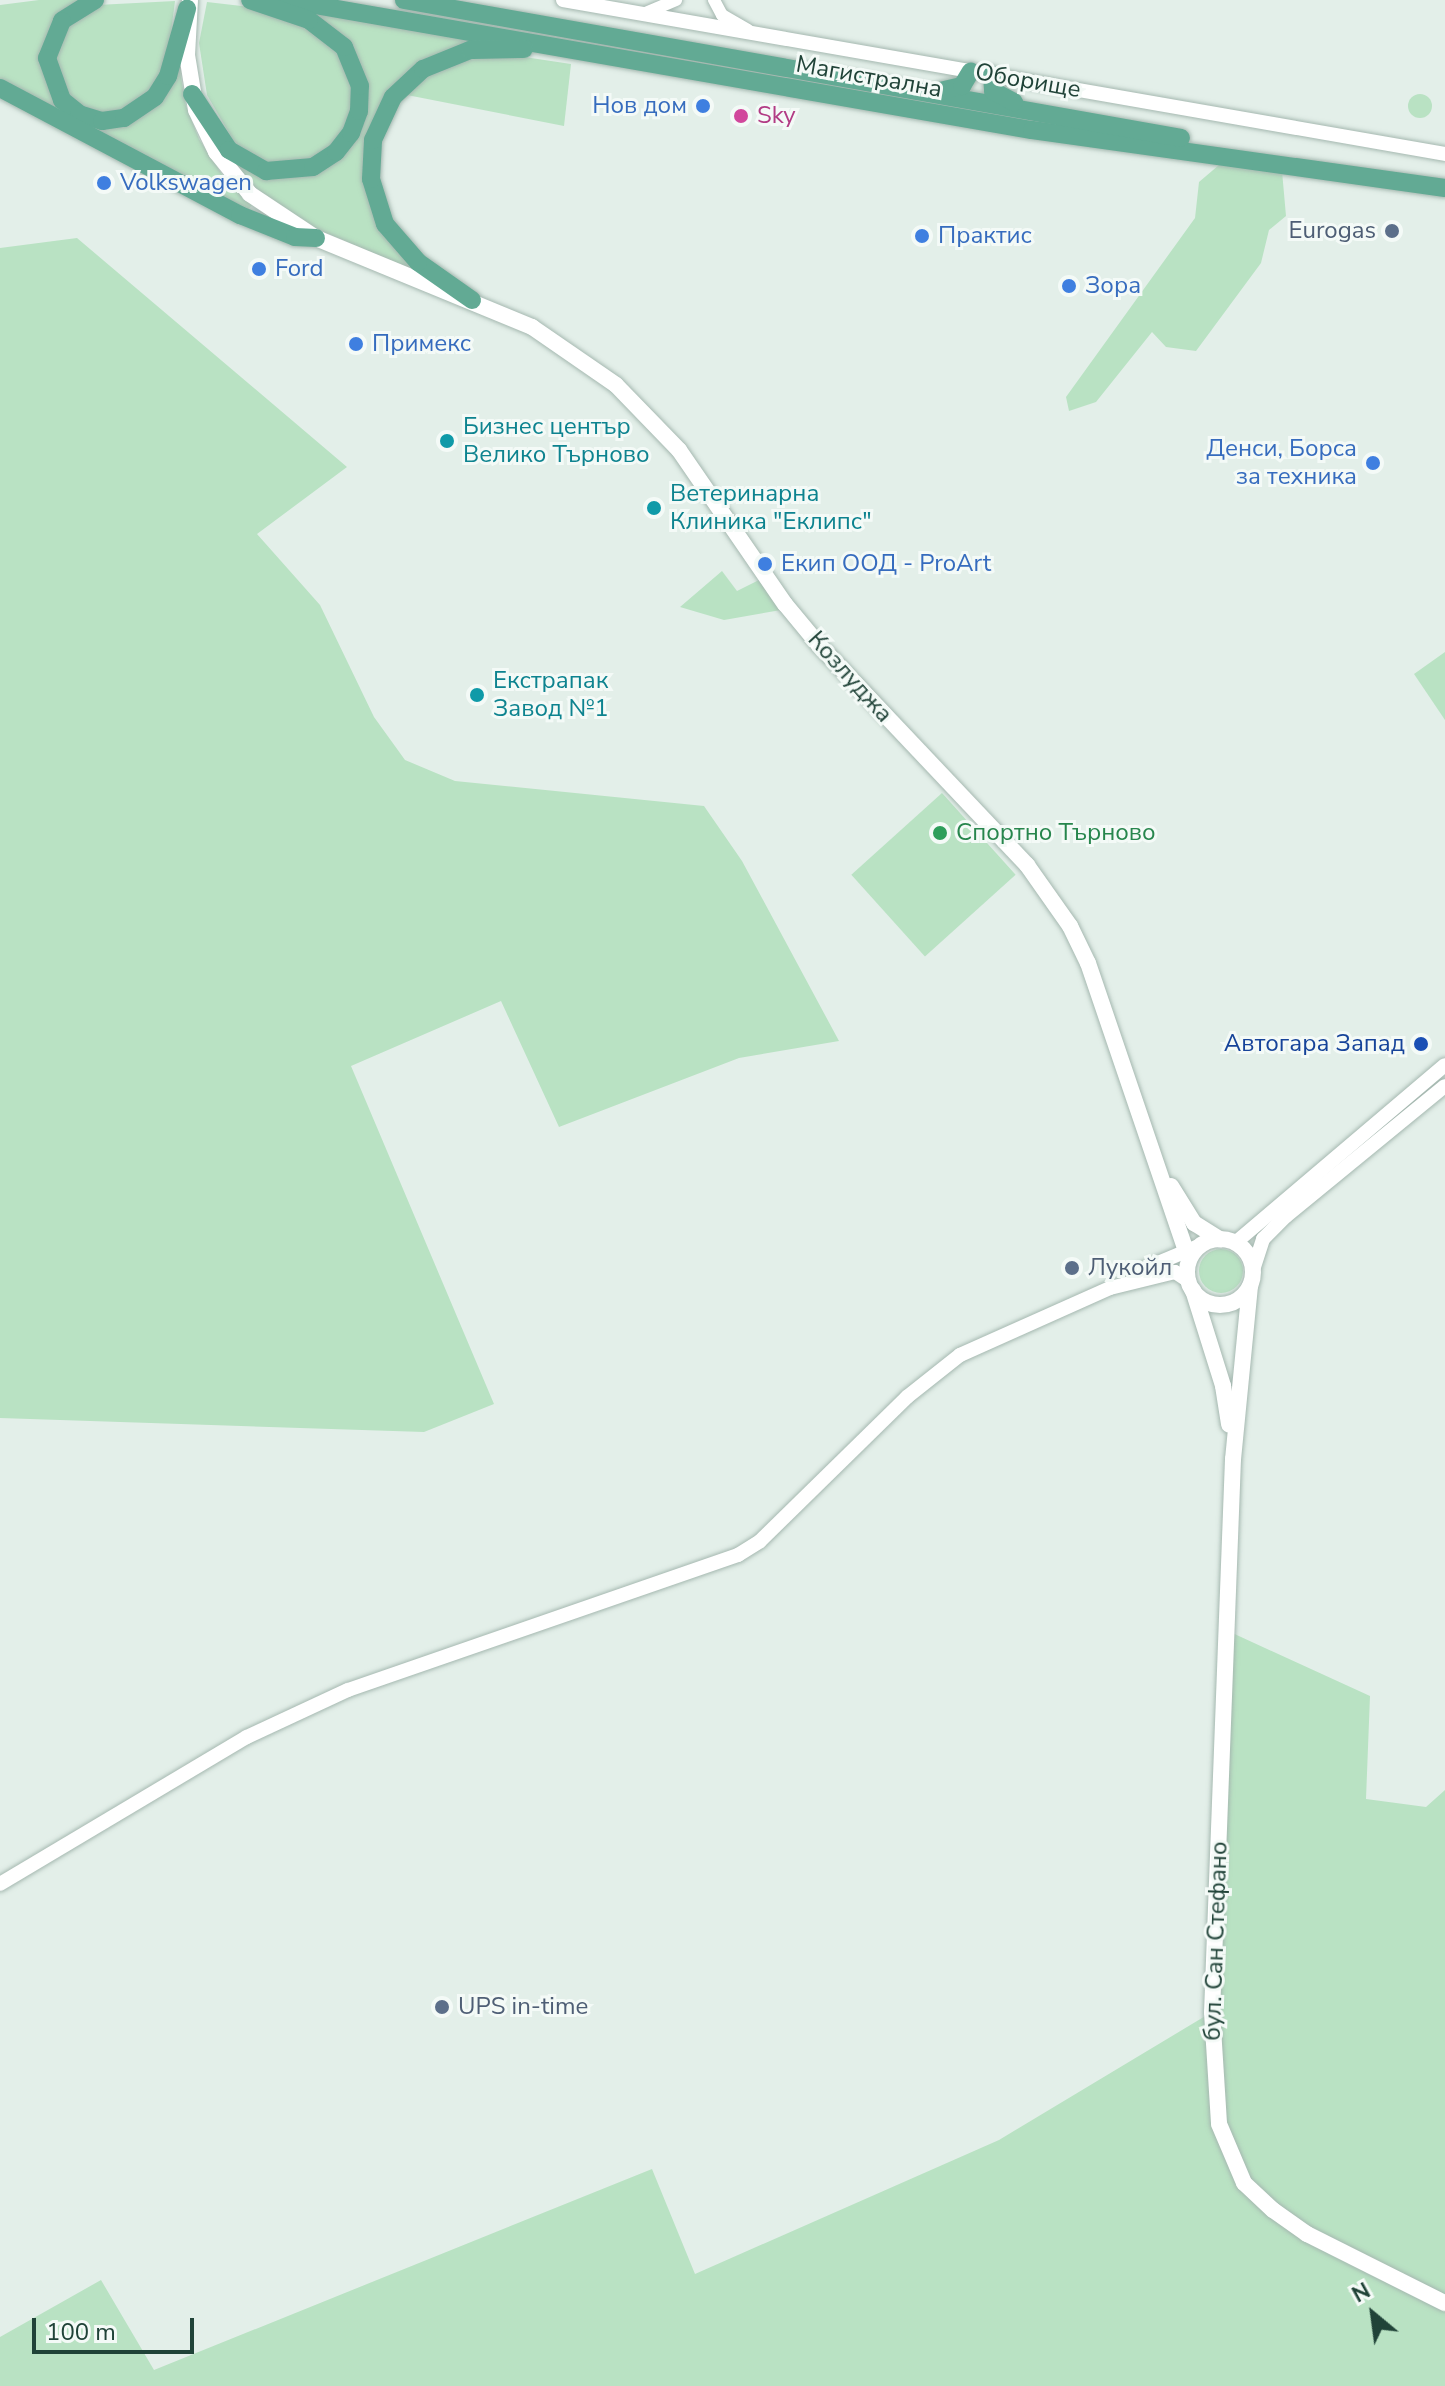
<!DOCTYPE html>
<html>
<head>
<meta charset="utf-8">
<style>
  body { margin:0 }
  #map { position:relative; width:1445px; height:2386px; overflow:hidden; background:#e3efe9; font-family:"Nunito Sans",sans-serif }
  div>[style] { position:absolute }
  .green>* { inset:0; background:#b9e2c3; transform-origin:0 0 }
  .round { border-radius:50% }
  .roads { filter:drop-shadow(0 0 2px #a5b8b0) drop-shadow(0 0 2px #a5b8b0) }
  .minor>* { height:12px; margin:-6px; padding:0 6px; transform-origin:6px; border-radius:6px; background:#fff }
  .tertiary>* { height:14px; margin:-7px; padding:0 7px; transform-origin:7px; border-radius:7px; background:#fff }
  .secondary>* { height:16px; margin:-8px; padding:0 8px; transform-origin:8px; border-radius:8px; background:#fff }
  .secondary>.ring { margin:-8px; padding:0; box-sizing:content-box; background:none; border:16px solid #fff; border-radius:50% }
  .primary>* { height:18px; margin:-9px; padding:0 9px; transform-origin:9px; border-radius:9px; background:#62aa94 }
  .dots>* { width:22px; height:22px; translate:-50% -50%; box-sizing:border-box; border:4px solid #f4faf7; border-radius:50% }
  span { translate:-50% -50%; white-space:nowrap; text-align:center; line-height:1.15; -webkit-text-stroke:6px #f4faf7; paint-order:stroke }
  .street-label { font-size:24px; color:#204338 }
  .shop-label { font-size:24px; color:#366cbe }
  .right { translate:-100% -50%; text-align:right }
  .left { translate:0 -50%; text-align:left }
  .hotel-label { font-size:24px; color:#b23c85 }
  .service-label { font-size:24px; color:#4e5e75 }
  .culture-label { font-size:24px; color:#0d838f }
  .leisure-label { font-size:24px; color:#27864d }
  .transit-label { font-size:24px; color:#164399 }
  .north { position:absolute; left:1333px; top:2274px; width:80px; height:80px; -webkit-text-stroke:6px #f4faf7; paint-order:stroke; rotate:331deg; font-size:22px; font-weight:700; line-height:32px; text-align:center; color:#204338 }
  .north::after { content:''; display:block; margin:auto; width:28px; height:36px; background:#204338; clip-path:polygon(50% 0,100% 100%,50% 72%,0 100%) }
  .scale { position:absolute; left:32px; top:2318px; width:162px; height:36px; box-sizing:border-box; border:4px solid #204338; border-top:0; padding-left:10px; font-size:24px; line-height:28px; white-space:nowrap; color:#204338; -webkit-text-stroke:6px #f4faf7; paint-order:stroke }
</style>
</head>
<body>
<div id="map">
  <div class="green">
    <div style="clip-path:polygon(39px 0,81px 0,47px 34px,43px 49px,51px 92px,116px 125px,178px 61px,186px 106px,199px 139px,225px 179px,252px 205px,247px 211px,0 81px,0 5px)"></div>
    <div style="clip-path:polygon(175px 1px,169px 48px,156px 87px,112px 115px,76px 105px,53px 69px,60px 32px,97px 5px)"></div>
    <div style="clip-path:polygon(207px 2px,250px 7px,317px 30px,347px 63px,354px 102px,341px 136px,318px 157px,271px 166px,240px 152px,207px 95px,199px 43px)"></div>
    <div style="clip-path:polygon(311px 11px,493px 42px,418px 66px,366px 173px,425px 275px,312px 227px,252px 186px,229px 158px,320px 169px,366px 93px)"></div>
    <div style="clip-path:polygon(511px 55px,571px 64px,564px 126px,407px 95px,428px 74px,466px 60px)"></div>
    <div class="round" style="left:1408px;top:94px;width:24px;height:24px"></div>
    <div style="clip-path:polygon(1219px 165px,1282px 171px,1286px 216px,1269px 230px,1261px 263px,1196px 351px,1166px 347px,1152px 332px,1096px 402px,1069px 411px,1066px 397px,1195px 218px,1199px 182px)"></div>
    <div style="clip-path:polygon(77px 238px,347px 467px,257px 534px,320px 605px,374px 717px,405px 760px,455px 781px,704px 806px,742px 861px,839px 1041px,739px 1058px,559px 1127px,501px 1001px,351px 1066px,494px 1404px,424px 1432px,0 1418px,0 248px)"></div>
    <div style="clip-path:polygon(722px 571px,737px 591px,761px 579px,781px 610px,724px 620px,680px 607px)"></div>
    <div style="clip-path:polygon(1445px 652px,1445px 720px,1414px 674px)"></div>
    <div style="left:942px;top:793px;width:110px;height:122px;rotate:48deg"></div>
    <div class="round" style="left:1199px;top:1249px;width:44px;height:44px"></div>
    <div style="clip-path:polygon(1228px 1631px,1370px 1696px,1366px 1799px,1426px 1807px,1445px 1790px,1445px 2386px,0 2386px,0 2337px,101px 2280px,154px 2370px,652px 2169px,695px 2274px,999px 2140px,1212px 2012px)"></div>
  </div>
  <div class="roads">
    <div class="minor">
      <div style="left:714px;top:0;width:17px;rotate:62deg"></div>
      <div style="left:722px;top:15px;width:30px;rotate:30deg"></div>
      <div style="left:643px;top:14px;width:36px;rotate:-23deg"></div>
    </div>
    <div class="tertiary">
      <div style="left:563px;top:0;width:895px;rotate:9.9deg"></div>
      <div style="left:1235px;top:1243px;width:275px;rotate:-40.3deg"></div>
      <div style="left:1253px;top:1270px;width:33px;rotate:-72deg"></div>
      <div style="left:1263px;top:1239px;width:33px;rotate:-45deg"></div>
      <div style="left:1286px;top:1216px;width:205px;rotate:-39.3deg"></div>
      <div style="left:1134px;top:1273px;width:73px;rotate:-22.7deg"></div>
      <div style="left:0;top:1884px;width:287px;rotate:-30.8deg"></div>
      <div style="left:247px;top:1737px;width:111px;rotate:-25deg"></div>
      <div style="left:348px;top:1690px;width:413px;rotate:-19.1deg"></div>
      <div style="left:738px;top:1555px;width:26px;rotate:-32deg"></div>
      <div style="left:760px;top:1541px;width:206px;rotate:-44.4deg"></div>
      <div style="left:907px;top:1397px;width:68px;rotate:-38.4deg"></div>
      <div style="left:960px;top:1355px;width:164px;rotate:-24.1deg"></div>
      <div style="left:1110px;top:1288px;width:67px;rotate:-13.8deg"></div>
      <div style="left:1175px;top:1272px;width:17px;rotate:33deg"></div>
    </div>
    <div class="secondary">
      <div style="left:190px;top:0;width:55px;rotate:93.1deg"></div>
      <div style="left:187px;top:55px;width:56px;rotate:80.7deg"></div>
      <div style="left:196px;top:110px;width:47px;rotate:64.5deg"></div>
      <div style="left:216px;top:152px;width:54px;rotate:51deg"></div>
      <div style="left:250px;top:194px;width:79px;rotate:33.7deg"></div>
      <div style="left:316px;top:238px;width:234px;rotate:22.4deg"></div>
      <div style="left:532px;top:327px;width:102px;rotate:34.6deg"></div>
      <div style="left:616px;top:385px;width:91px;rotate:45.9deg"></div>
      <div style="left:679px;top:450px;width:187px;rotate:55.5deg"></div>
      <div style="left:785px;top:604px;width:53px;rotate:50.3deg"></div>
      <div style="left:819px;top:645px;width:303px;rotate:46.6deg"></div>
      <div style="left:1027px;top:865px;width:75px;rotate:54.8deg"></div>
      <div style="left:1070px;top:926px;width:41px;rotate:64.1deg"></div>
      <div style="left:1088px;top:963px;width:313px;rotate:71.2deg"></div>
      <div style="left:1171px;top:1186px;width:44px;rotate:58.1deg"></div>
      <div style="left:1194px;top:1223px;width:31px;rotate:32deg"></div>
      <div class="ring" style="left:1187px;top:1239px;width:50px;height:50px"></div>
      <div style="left:1250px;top:1286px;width:174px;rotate:95.6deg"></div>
      <div style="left:1233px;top:1459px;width:553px;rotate:92.17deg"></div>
      <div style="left:1212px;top:2012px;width:112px;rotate:86.4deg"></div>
      <div style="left:1219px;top:2124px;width:64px;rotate:67deg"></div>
      <div style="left:1244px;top:2183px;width:40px;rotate:43deg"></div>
      <div style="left:1273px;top:2210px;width:42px;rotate:35.2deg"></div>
      <div style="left:1307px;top:2234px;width:154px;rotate:26.6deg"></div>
      <div style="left:1193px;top:1290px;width:101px;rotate:72.6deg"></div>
      <div style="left:1223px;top:1386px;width:39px;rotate:81deg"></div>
    </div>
    <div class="primary">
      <div style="left:95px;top:0;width:39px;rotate:148deg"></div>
      <div style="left:62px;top:21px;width:40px;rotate:112deg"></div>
      <div style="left:47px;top:58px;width:45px;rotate:70.3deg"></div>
      <div style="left:62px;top:100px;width:22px;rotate:39deg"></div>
      <div style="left:79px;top:114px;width:24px;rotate:17deg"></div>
      <div style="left:102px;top:121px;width:22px;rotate:-8deg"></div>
      <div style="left:124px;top:118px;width:37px;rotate:-34deg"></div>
      <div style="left:155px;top:97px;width:25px;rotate:-58deg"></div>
      <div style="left:168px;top:76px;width:70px;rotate:-74.2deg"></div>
      <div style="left:286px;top:0;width:757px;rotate:9.89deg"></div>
      <div style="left:1032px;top:130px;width:417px;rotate:8deg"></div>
      <div style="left:404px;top:0;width:789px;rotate:10.07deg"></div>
      <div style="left:992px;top:75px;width:16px;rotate:86deg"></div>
      <div style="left:993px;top:91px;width:24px;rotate:28deg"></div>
      <div style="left:0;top:88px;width:272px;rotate:27.9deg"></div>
      <div style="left:240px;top:215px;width:59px;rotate:21.8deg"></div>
      <div style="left:295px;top:237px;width:21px;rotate:3deg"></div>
      <div style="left:940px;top:91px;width:23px;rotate:-13deg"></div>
      <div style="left:962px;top:86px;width:17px;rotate:-59deg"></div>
      <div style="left:192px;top:94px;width:67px;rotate:56.5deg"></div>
      <div style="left:229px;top:150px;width:43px;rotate:29.6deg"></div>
      <div style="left:266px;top:171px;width:47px;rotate:-4.9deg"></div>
      <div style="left:313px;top:167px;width:27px;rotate:-33deg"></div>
      <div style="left:336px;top:152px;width:24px;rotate:-52deg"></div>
      <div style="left:351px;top:133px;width:23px;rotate:-70deg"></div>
      <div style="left:359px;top:111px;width:25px;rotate:-88deg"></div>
      <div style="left:360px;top:86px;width:42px;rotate:-112.3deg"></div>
      <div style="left:344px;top:47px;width:44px;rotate:-142.4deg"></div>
      <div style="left:309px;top:20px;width:62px;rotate:-161.3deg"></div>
      <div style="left:472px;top:300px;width:66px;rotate:-144.9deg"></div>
      <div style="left:418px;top:262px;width:50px;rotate:-131deg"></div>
      <div style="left:385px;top:224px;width:47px;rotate:-107.3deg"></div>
      <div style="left:371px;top:179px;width:39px;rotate:-87deg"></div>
      <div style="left:373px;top:140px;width:47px;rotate:-65.1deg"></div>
      <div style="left:393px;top:97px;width:41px;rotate:-43deg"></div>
      <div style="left:423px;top:69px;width:51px;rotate:-22deg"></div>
      <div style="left:470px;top:50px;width:54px;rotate:-1.1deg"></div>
    </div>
  </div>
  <div class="dots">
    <div style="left:703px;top:106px;background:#3f7fe0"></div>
    <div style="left:741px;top:116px;background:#d1479c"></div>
    <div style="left:104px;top:183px;background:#3f7fe0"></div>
    <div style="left:1392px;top:231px;background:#5c6f8a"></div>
    <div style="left:922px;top:236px;background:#3f7fe0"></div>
    <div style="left:259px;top:269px;background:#3f7fe0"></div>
    <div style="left:1069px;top:286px;background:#3f7fe0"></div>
    <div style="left:356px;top:344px;background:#3f7fe0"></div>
    <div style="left:447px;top:441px;background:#0f9aa8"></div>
    <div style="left:1373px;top:463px;background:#3f7fe0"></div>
    <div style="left:654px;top:508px;background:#0f9aa8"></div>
    <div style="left:765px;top:564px;background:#3f7fe0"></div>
    <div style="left:477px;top:695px;background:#0f9aa8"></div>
    <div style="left:940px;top:833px;background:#2e9e5b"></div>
    <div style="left:1421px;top:1044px;background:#1a4fb4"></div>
    <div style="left:1072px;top:1268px;background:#5c6f8a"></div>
    <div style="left:442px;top:2007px;background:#5c6f8a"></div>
  </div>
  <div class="street-label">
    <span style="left:869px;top:77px;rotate:10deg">Магистрална</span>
    <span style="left:1028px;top:81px;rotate:10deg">Оборище</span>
    <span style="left:850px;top:677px;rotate:48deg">Козлуджа</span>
    <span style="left:1216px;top:1941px;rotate:-88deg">бул. Сан Стефано</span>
  </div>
  <div class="shop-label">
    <span class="right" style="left:687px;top:106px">Нов дом</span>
    <span class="left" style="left:120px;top:183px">Volkswagen</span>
    <span class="left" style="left:938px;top:236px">Практис</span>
    <span class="left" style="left:275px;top:269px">Ford</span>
    <span class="left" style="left:1085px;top:286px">Зора</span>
    <span class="left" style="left:372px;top:344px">Примекс</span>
    <span class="right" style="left:1357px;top:463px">Денси, Борса<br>за техника</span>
    <span class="left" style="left:781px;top:564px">Екип ООД - ProArt</span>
  </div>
  <div class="hotel-label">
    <span class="left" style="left:757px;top:116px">Sky</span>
  </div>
  <div class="service-label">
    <span class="right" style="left:1376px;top:231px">Eurogas</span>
    <span class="left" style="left:1088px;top:1268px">Лукойл</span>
    <span class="left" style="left:458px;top:2007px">UPS in-time</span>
  </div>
  <div class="culture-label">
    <span class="left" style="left:463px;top:441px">Бизнес център<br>Велико Търново</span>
    <span class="left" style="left:670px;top:508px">Ветеринарна<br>Клиника "Еклипс"</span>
    <span class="left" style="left:493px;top:695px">Екстрапак<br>Завод №1</span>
  </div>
  <div class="leisure-label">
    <span class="left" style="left:956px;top:833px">Спортно Търново</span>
  </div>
  <div class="transit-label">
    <span class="right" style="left:1405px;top:1044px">Автогара Запад</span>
  </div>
  <div class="north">N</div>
  <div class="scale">100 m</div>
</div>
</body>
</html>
